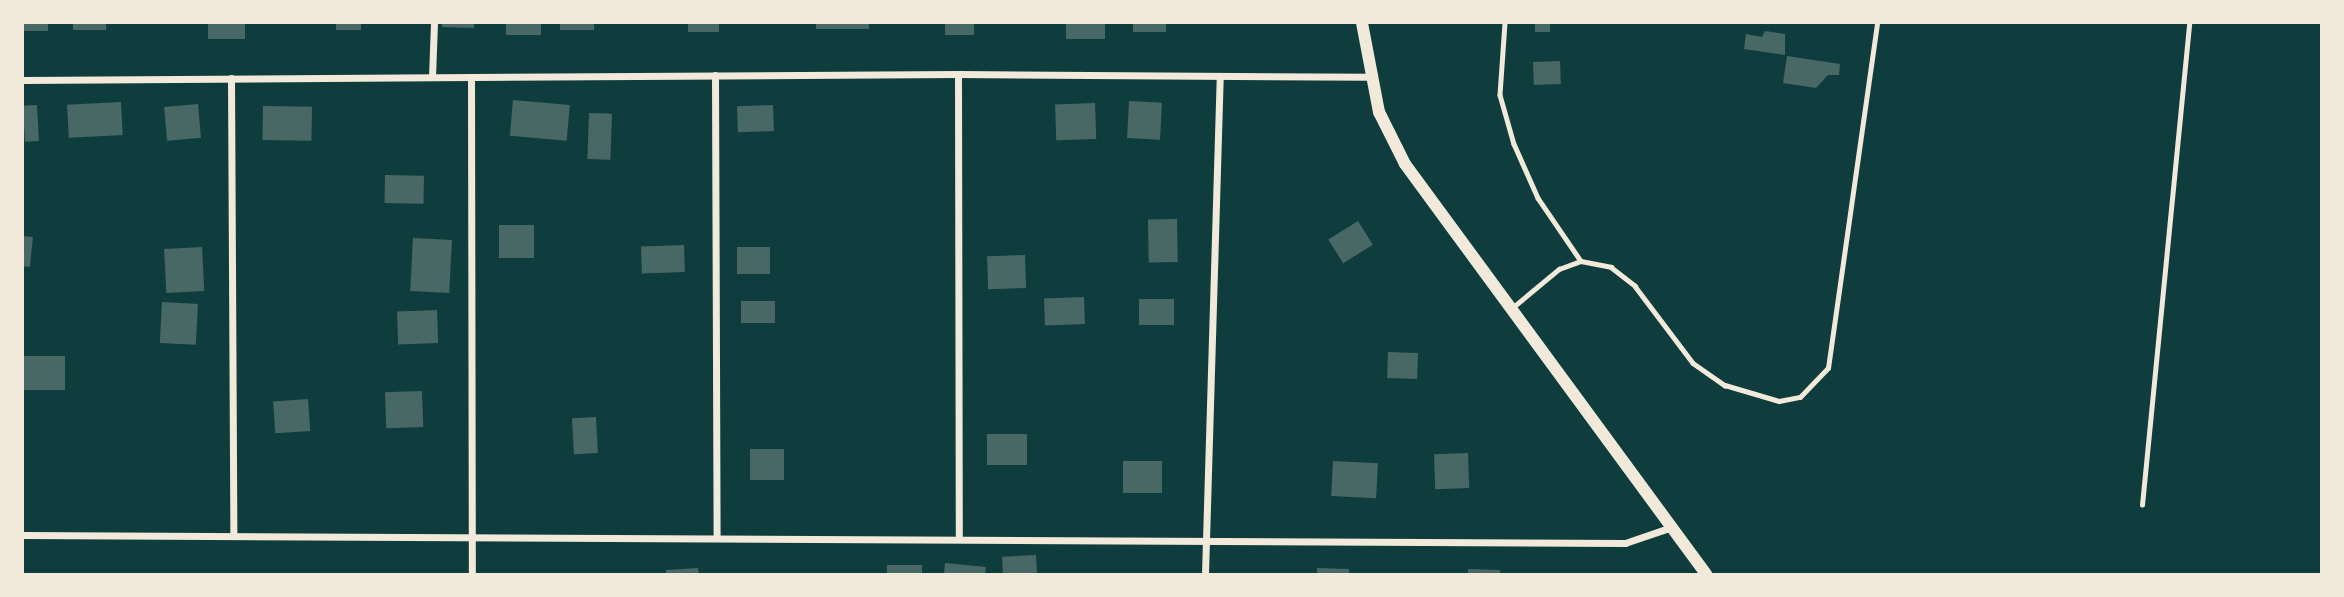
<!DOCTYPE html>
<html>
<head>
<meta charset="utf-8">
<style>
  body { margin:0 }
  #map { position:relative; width:2344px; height:597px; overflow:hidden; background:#0f3d3e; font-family:"Sofia Sans Condensed",sans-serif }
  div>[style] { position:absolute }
  .building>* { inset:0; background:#486865; transform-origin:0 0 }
  .service>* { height:4.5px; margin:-2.25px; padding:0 2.25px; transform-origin:2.25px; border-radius:2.25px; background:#f1e9da }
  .minor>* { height:7px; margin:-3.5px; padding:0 3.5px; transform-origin:3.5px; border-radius:3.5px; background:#f1e9da }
  .secondary>* { height:12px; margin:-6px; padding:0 6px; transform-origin:6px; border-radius:6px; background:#f1e9da }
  span { translate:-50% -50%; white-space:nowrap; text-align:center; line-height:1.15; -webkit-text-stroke:5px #f1e9da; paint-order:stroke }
  .frame { position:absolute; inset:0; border:24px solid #f1e9da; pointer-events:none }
</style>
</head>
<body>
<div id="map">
  <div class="building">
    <div style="left:23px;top:23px;width:25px;height:8px"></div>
    <div style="left:73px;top:23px;width:33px;height:7px"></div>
    <div style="left:208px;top:23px;width:37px;height:16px"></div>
    <div style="left:336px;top:23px;width:25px;height:7px"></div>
    <div style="clip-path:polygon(442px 23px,474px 23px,474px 28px,442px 27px)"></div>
    <div style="left:506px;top:23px;width:35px;height:12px"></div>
    <div style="left:560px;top:23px;width:34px;height:7px"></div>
    <div style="left:688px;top:23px;width:31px;height:9px"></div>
    <div style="left:816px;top:23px;width:53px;height:6px"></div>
    <div style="left:945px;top:23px;width:29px;height:12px"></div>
    <div style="left:1066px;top:23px;width:39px;height:16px"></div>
    <div style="left:1133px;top:23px;width:33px;height:9px"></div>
    <div style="left:1535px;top:23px;width:15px;height:9px"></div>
    <div style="clip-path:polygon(1765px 31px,1785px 34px,1785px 55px,1744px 49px,1746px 34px,1762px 37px)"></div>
    <div style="clip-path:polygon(1787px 56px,1840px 64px,1839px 75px,1828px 75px,1816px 88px,1783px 83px)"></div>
    <div style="left:1560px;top:61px;width:23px;height:27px;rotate:88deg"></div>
    <div style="left:513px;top:100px;width:57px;height:36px;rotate:5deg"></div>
    <div style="left:1129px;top:101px;width:33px;height:37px;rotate:3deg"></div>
    <div style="left:121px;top:102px;width:33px;height:54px;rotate:87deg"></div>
    <div style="left:1095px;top:103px;width:36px;height:40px;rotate:88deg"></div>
    <div style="left:198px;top:104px;width:34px;height:34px;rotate:85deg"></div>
    <div style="left:37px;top:105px;width:36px;height:14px;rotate:87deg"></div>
    <div style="left:773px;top:105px;width:26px;height:36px;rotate:88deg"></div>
    <div style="left:263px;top:106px;width:49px;height:34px;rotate:1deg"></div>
    <div style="left:589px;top:113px;width:23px;height:46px;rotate:2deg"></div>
    <div style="left:385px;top:175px;width:39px;height:28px;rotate:1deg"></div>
    <div style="left:1177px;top:219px;width:43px;height:29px;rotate:89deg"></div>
    <div style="left:1358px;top:221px;width:28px;height:35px;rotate:58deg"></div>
    <div style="left:499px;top:225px;width:35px;height:33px"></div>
    <div style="left:23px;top:236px;width:10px;height:30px;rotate:6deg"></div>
    <div style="left:413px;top:238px;width:39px;height:53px;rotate:3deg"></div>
    <div style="left:684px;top:245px;width:27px;height:43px;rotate:88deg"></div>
    <div style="left:202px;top:247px;width:44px;height:38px;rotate:87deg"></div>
    <div style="left:737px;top:247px;width:33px;height:27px"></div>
    <div style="left:1025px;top:255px;width:33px;height:38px;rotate:88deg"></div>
    <div style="left:1084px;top:297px;width:27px;height:40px;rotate:88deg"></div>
    <div style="left:1139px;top:299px;width:35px;height:26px"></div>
    <div style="left:741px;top:301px;width:34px;height:22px"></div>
    <div style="left:162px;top:302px;width:36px;height:41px;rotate:3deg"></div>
    <div style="left:437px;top:310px;width:33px;height:40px;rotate:88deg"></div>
    <div style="left:1388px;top:352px;width:30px;height:26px;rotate:2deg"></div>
    <div style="left:23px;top:356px;width:42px;height:34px"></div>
    <div style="left:422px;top:391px;width:36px;height:37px;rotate:88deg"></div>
    <div style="left:308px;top:399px;width:32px;height:35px;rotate:86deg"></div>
    <div style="left:596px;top:417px;width:36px;height:24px;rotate:87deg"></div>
    <div style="left:1027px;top:434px;width:31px;height:40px;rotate:90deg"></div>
    <div style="left:750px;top:449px;width:34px;height:31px"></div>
    <div style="left:1468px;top:453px;width:35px;height:34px;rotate:88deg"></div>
    <div style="left:1123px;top:461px;width:39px;height:32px"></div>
    <div style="left:1333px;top:461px;width:45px;height:35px;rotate:3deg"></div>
    <div style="left:1036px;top:555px;width:19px;height:34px;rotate:87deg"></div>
    <div style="clip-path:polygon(945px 563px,986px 567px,985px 574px,944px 574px)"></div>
    <div style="left:922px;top:565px;width:9px;height:35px;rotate:90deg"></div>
    <div style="clip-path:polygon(698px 568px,699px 574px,666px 574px,666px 570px)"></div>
    <div style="clip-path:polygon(1317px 568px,1349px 569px,1349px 574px,1317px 574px)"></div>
    <div style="clip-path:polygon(1468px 569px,1500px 570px,1500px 574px,1468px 574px)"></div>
  </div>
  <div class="service">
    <div style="left:1505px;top:23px;width:72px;rotate:94deg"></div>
    <div style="left:1500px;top:95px;width:51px;rotate:74.1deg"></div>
    <div style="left:1514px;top:144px;width:59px;rotate:66deg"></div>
    <div style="left:1538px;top:198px;width:76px;rotate:55.7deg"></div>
    <div style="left:1512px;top:308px;width:61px;rotate:-39.7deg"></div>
    <div style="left:1559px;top:269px;width:23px;rotate:-20deg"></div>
    <div style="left:1581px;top:261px;width:31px;rotate:11deg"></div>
    <div style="left:1611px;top:267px;width:31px;rotate:38deg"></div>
    <div style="left:1635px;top:286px;width:96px;rotate:53deg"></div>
    <div style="left:1693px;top:363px;width:39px;rotate:35deg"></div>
    <div style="left:1725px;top:385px;width:56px;rotate:16.5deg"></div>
    <div style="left:1779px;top:401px;width:21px;rotate:-11deg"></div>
    <div style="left:1800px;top:397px;width:40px;rotate:-46deg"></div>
    <div style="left:1828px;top:368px;width:348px;rotate:-81.9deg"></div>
    <div style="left:2142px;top:505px;width:484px;rotate:-84.4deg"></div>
  </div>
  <div class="minor">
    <div style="left:958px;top:74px;width:465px;rotate:89.9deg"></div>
    <div style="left:715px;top:75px;width:463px;rotate:89.8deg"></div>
    <div style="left:432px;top:77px;width:54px;rotate:-87.9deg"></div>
    <div style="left:471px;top:77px;width:497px;rotate:89.9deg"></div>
    <div style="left:231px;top:78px;width:458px;rotate:89.7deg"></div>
    <div style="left:23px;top:80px;width:935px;rotate:-0.37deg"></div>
    <div style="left:958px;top:74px;width:411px;rotate:0.4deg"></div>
    <div style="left:23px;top:535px;width:1602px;rotate:0.29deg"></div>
    <div style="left:1625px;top:543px;width:50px;rotate:-18.8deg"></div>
    <div style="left:1205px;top:574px;width:496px;rotate:-88.3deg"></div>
  </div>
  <div class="secondary">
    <div style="left:1362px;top:23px;width:91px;rotate:79.2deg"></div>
    <div style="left:1379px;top:112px;width:58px;rotate:63.4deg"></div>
    <div style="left:1405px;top:164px;width:509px;rotate:53.72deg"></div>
  </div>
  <div class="frame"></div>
</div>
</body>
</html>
